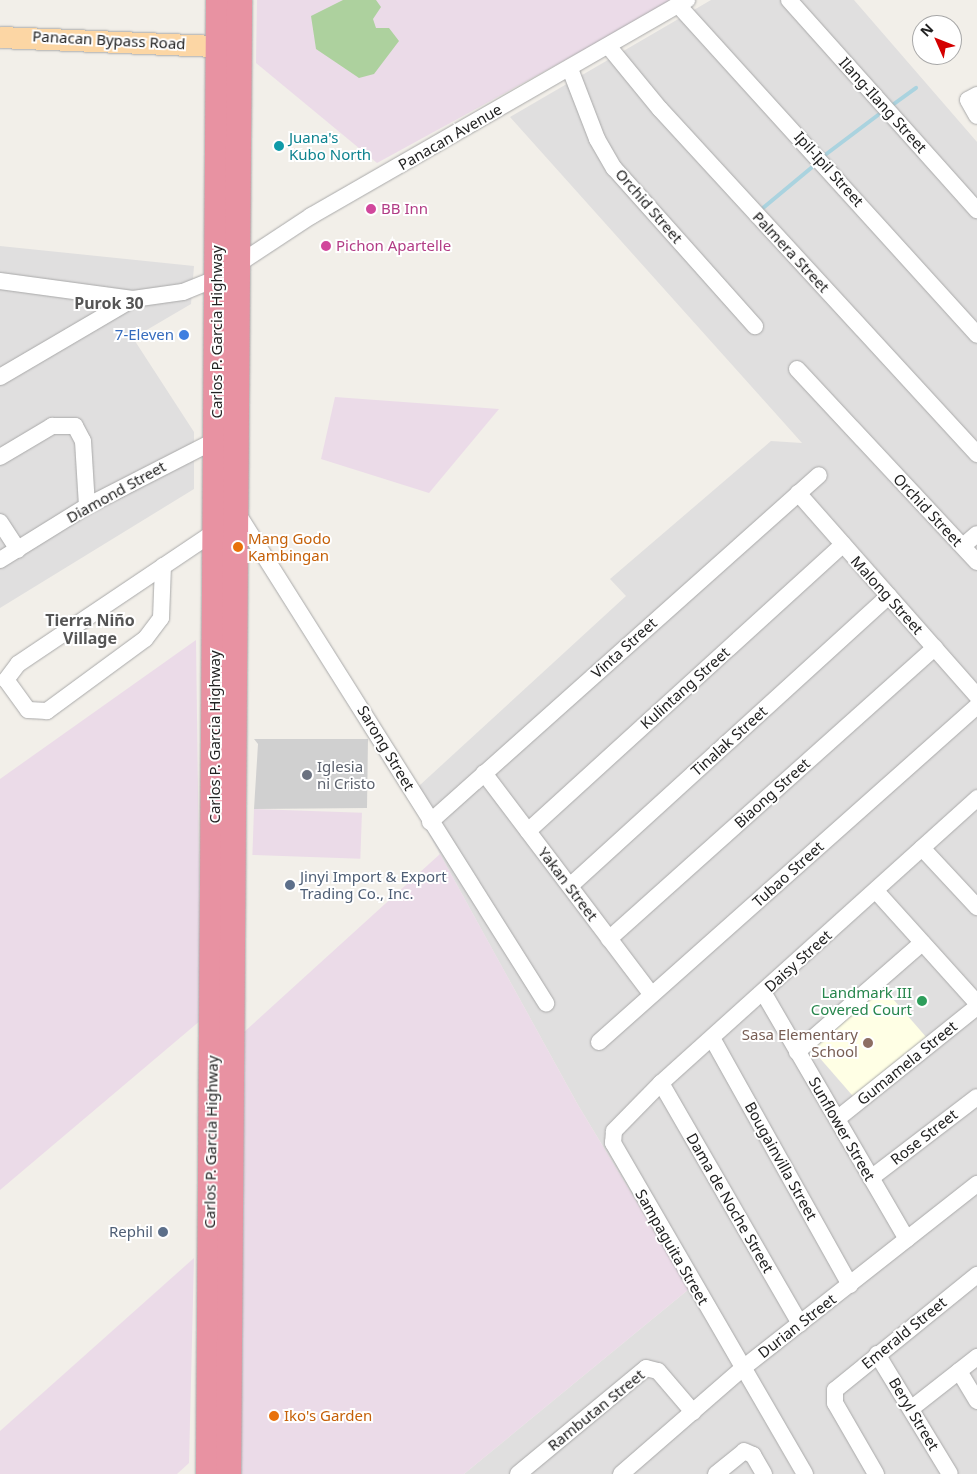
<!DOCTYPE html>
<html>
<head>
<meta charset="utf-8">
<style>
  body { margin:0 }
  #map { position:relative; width:977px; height:1474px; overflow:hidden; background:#f2efe9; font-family:"Noto Sans",sans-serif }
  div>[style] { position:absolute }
  .residential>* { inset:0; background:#e0dfdf }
  .industrial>* { inset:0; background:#ebdbe8; transform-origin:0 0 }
  .education>* { inset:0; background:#ffffe5; transform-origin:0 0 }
  .religious>* { inset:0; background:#d0d0d0 }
  .forest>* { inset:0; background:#add19e }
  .stream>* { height:4px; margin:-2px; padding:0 2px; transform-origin:2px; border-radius:2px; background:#aad3df }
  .roads { filter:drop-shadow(0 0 1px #a9a9a9) drop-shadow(0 0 1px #a9a9a9) }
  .minor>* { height:16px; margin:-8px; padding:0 8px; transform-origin:8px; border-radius:8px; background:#fff }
  .major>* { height:21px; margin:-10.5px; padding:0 10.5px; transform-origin:10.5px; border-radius:10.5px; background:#fcd6a4 }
  .highway>* { height:25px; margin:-12.5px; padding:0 12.5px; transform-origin:12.5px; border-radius:12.5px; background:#e892a2 }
  .dots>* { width:14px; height:14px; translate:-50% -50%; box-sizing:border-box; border:2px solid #fff; border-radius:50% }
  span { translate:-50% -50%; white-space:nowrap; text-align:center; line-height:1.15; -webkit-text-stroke:4px #fff; paint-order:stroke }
  .street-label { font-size:15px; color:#222 }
  .culture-label { font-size:15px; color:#0d838f }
  .left { translate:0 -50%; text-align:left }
  .hotel-label { font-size:15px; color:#b23c85 }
  .shop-label { font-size:15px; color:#366cbe }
  .right { translate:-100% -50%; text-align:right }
  .food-label { font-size:15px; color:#c56008 }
  .worship-label { font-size:15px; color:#5b616d }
  .service-label { font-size:15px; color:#4e5e75 }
  .leisure-label { font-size:15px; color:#27864d }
  .education-label { font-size:15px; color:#785e54 }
  .neighbourhood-label { font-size:16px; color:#555; font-weight:700 }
  .north { position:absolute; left:912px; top:15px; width:50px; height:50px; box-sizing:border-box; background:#fff; border:1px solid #a7a7a7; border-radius:50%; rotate:314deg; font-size:14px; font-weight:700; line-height:20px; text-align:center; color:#222 }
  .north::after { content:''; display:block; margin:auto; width:18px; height:22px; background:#d40000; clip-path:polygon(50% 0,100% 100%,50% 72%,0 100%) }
</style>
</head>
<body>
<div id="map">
  <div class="residential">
    <div style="clip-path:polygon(711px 0,854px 0,977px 142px,977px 1474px,812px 1474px,755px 1404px,795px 1474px,464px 1474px,689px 1289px,578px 1105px,408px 796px,626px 596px,610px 579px,771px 441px,802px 443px,510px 117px)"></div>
    <div style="clip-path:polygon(0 246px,194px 266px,191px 304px,133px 338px,194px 432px,194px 489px,0 608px)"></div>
  </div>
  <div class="industrial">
    <div style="clip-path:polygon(257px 0,675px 0,377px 163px,256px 63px)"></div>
    <div style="clip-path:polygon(335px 397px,499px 409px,429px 493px,321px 459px)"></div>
    <div style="clip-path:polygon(196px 640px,201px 1020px,0 1190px,0 779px)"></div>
    <div style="left:254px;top:809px;width:108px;height:46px;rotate:2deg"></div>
    <div style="clip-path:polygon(440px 854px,578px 1105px,689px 1289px,464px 1474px,240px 1474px,243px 1033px)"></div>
    <div style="clip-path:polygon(194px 1258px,189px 1463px,177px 1474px,0 1474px,0 1431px)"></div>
  </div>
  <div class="education">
    <div style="left:880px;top:984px;width:74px;height:94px;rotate:49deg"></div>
  </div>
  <div class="religious">
    <div style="clip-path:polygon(254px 739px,368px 739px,367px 808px,254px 809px,258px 744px)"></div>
  </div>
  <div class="forest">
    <div style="clip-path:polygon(343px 0,376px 0,381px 7px,373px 19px,376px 28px,389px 28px,399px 41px,374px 74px,359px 78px,316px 49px,311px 16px)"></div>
  </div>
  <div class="stream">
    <div style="left:891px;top:106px;width:31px;rotate:-36deg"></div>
    <div style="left:825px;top:155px;width:71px;rotate:-37deg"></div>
    <div style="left:763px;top:208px;width:70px;rotate:-39.8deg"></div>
  </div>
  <div class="roads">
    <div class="minor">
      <div style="left:789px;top:0;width:282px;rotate:48.2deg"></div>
      <div style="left:678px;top:5px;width:445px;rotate:47.8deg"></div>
      <div style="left:609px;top:47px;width:80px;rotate:50.6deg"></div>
      <div style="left:660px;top:109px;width:469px;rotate:47.4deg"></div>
      <div style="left:570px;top:69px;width:75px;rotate:68.9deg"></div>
      <div style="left:597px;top:139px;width:34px;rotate:60deg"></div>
      <div style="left:614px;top:168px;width:212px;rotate:48.3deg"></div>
      <div style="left:977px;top:95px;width:10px;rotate:151deg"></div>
      <div style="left:968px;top:100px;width:18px;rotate:61deg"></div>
      <div style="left:0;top:281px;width:134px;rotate:7.7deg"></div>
      <div style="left:133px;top:299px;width:50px;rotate:-8deg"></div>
      <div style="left:183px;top:292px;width:37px;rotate:-22deg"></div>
      <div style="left:217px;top:278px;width:113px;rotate:-33.4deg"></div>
      <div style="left:311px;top:216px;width:434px;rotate:-29.9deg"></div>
      <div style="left:797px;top:369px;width:264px;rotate:47deg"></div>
      <div style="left:0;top:377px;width:154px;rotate:-30.4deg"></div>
      <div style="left:0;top:457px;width:61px;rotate:-30.8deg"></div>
      <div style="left:52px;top:426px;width:23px"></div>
      <div style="left:75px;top:426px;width:17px;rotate:62deg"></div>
      <div style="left:83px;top:441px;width:65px;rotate:86.5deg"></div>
      <div style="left:798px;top:493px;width:271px;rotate:48.6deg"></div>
      <div style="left:236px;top:511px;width:582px;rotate:57.79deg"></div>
      <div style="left:0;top:522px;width:33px;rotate:57deg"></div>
      <div style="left:963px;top:546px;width:18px;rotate:-41deg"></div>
      <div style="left:0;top:560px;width:102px;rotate:-31.8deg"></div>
      <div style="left:87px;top:506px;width:152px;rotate:-27.1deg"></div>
      <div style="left:163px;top:566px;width:52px;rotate:92.2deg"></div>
      <div style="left:161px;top:618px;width:26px;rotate:127deg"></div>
      <div style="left:145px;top:639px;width:122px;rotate:143.7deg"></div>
      <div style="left:47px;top:711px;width:19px;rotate:-177deg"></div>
      <div style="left:28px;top:710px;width:37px;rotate:-126deg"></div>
      <div style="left:6px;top:680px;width:20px;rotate:-53deg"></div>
      <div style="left:18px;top:664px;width:239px;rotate:-33.9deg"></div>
      <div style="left:484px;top:773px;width:278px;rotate:52.9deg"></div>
      <div style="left:430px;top:822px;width:521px;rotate:-41.73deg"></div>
      <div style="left:528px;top:831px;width:426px;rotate:-42.3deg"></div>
      <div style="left:922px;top:848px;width:81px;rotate:47deg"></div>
      <div style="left:570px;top:886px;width:431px;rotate:-42.3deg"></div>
      <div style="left:876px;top:891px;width:151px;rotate:48deg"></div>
      <div style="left:609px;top:939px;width:437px;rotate:-41.8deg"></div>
      <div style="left:763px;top:992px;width:286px;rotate:59.8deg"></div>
      <div style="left:712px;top:1038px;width:283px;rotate:60.8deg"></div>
      <div style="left:599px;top:1042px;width:506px;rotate:-41.63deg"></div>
      <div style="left:797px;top:1052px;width:166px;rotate:-41.1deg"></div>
      <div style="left:661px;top:1083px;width:278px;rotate:60deg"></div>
      <div style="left:837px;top:1119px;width:179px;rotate:-38.7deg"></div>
      <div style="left:871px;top:1178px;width:133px;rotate:-37.4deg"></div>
      <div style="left:877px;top:1354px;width:140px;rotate:58.7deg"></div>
      <div style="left:959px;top:1371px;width:35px;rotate:59deg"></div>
      <div style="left:912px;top:1408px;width:83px;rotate:-38.1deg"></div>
      <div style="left:518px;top:1474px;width:166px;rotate:-39.6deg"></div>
      <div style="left:646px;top:1368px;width:12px;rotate:14deg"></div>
      <div style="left:658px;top:1371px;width:54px;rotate:49.5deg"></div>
      <div style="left:621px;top:1474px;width:162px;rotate:-41deg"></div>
      <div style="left:743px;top:1368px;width:298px;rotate:-38.2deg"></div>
      <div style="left:716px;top:1474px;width:36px;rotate:-39deg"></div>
      <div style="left:744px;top:1451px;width:10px;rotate:24deg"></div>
      <div style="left:753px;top:1455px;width:22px;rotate:60deg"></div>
      <div style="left:805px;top:1474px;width:383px;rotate:-120.1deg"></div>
      <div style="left:613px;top:1143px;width:12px;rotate:-85deg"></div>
      <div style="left:614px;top:1131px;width:67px;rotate:-45.6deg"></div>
      <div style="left:661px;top:1083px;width:426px;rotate:-42deg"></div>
      <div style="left:876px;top:1474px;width:82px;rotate:-120deg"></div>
      <div style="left:835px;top:1403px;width:13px;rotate:-90deg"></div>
      <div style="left:835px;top:1390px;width:183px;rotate:-39deg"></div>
    </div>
    <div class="major">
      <div style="left:0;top:37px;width:218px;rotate:2.4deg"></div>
    </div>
    <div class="highway">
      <div style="left:208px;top:1474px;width:1474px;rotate:-89.61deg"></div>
      <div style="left:228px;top:1474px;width:1474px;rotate:-89.57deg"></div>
    </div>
  </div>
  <div class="dots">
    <div style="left:279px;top:146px;background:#0f9aa8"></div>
    <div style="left:371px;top:209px;background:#d1479c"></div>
    <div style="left:326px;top:246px;background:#d1479c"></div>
    <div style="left:184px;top:335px;background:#3f7fe0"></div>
    <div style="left:238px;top:547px;background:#e8710a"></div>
    <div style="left:307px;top:775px;background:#6b7280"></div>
    <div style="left:290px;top:885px;background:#5c6f8a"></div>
    <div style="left:922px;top:1001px;background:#2e9e5b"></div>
    <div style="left:868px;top:1043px;background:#8d6e63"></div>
    <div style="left:163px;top:1232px;background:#5c6f8a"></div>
    <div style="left:274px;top:1416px;background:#e8710a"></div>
  </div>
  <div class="street-label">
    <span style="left:109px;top:40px;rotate:3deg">Panacan Bypass Road</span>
    <span style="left:883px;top:105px;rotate:48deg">Ilang-Ilang Street</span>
    <span style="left:450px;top:137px;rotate:-30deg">Panacan Avenue</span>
    <span style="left:829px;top:169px;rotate:48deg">Ipil-Ipil Street</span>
    <span style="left:649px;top:206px;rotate:49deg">Orchid Street</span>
    <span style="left:791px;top:252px;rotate:47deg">Palmera Street</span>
    <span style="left:217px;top:332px;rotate:-90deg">Carlos P. Garcia Highway</span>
    <span style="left:116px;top:492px;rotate:-29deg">Diamond Street</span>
    <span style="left:928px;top:510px;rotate:47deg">Orchid Street</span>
    <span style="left:887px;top:595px;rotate:48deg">Malong Street</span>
    <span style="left:624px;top:648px;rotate:-42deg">Vinta Street</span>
    <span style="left:685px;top:688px;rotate:-42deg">Kulintang Street</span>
    <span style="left:215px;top:737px;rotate:-90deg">Carlos P. Garcia Highway</span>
    <span style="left:729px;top:741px;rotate:-42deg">Tinalak Street</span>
    <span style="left:386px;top:748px;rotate:59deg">Sarong Street</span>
    <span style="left:772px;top:793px;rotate:-42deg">Biaong Street</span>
    <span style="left:788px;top:874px;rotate:-42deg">Tubao Street</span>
    <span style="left:568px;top:884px;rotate:53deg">Yakan Street</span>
    <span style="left:798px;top:961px;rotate:-42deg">Daisy Street</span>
    <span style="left:907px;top:1063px;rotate:-39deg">Gumamela Street</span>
    <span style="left:842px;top:1129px;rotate:60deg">Sunflower Street</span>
    <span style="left:924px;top:1137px;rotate:-38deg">Rose Street</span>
    <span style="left:211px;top:1142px;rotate:-89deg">Carlos P. Garcia Highway</span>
    <span style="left:781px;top:1161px;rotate:61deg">Bougainvilla Street</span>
    <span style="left:730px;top:1203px;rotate:60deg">Dama de Noche Street</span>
    <span style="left:672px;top:1247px;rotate:60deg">Sampaguita Street</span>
    <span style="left:797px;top:1326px;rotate:-38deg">Durian Street</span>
    <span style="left:904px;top:1333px;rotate:-39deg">Emerald Street</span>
    <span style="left:596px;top:1410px;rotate:-39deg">Rambutan Street</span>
    <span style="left:914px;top:1414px;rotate:59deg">Beryl Street</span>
  </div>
  <div class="culture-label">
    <span class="left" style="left:289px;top:146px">Juana's<br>Kubo North</span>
  </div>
  <div class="hotel-label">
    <span class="left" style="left:381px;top:209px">BB Inn</span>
    <span class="left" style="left:336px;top:246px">Pichon Apartelle</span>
  </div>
  <div class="shop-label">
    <span class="right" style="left:174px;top:335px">7-Eleven</span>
  </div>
  <div class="food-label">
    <span class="left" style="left:248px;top:547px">Mang Godo<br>Kambingan</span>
    <span class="left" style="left:284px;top:1416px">Iko's Garden</span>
  </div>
  <div class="worship-label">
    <span class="left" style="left:317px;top:775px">Iglesia<br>ni Cristo</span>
  </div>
  <div class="service-label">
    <span class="left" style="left:300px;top:885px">Jinyi Import &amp; Export<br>Trading Co., Inc.</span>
    <span class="right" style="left:153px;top:1232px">Rephil</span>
  </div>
  <div class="leisure-label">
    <span class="right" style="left:912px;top:1001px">Landmark III<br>Covered Court</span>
  </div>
  <div class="education-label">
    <span class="right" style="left:858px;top:1043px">Sasa Elementary<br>School</span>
  </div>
  <div class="neighbourhood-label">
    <span style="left:109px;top:303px">Purok 30</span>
    <span style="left:90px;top:629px">Tierra Niño<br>Village</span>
  </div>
  <div class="north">N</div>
</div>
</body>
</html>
